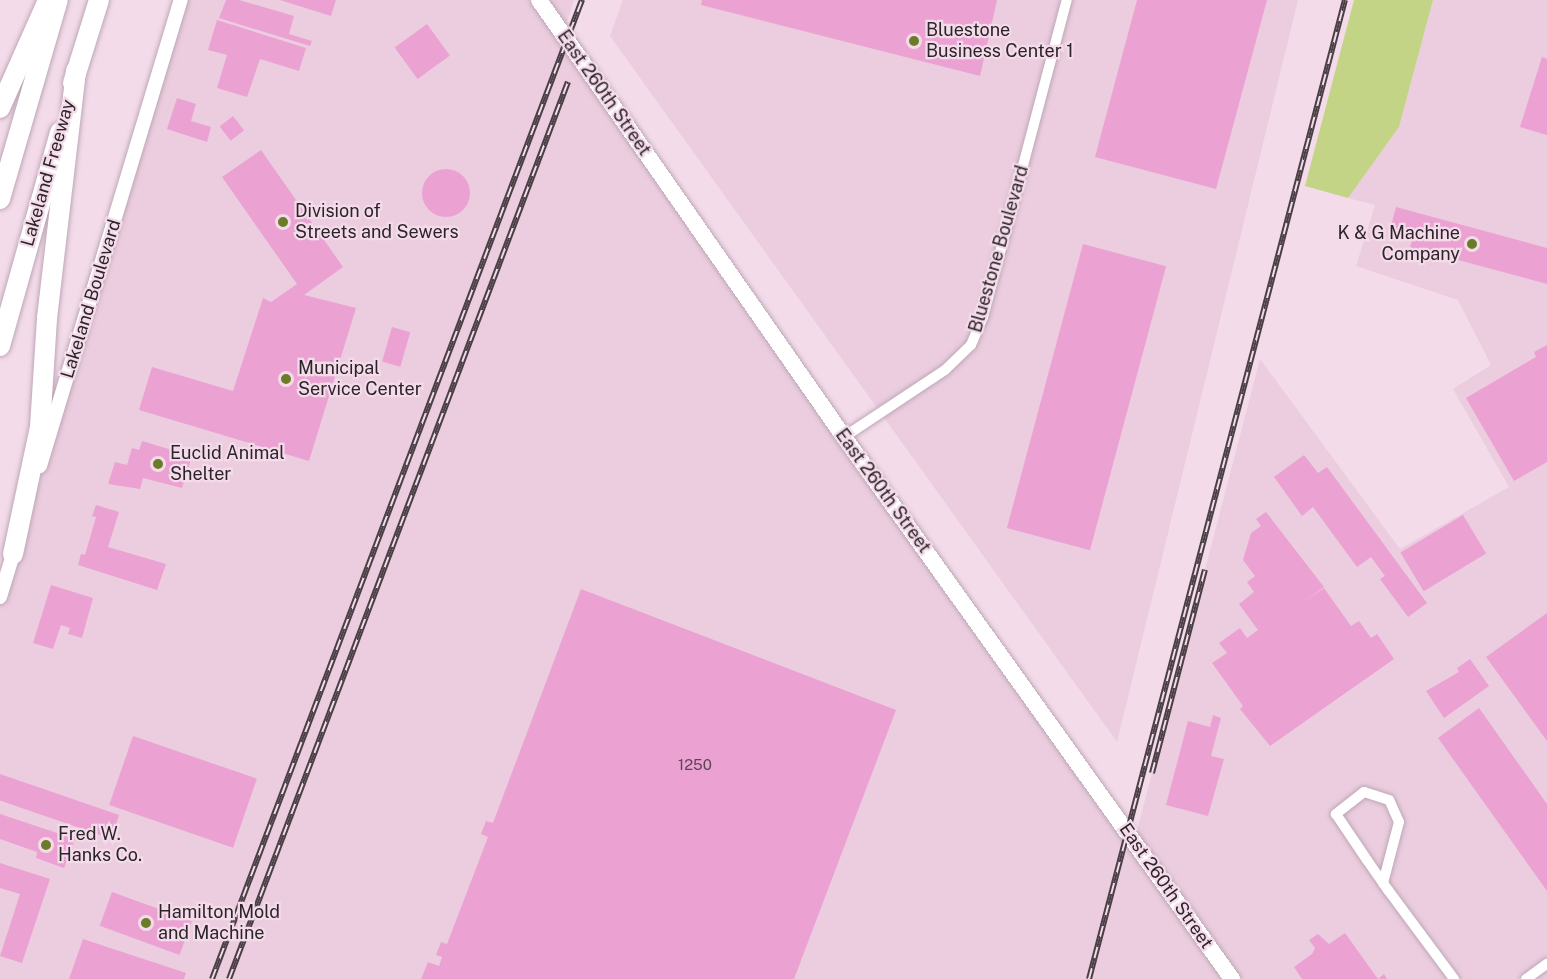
<!DOCTYPE html>
<html>
<head>
<meta charset="utf-8">
<style>
  body { margin:0 }
  #map { position:relative; width:1547px; height:979px; overflow:hidden; background:#f3dbea; font-family:"Public Sans",sans-serif }
  div>[style] { position:absolute }
  .built>* { inset:0; background:#ebcddf }
  .green>* { inset:0; background:#c3d486 }
  .building>* { inset:0; background:#eba2d2; transform-origin:0 0 }
  .round { border-radius:50% }
  .roads { filter:drop-shadow(0 0 2px #bea7b6) drop-shadow(0 0 2px #bea7b6) }
  .minor>* { height:10px; margin:-5px; padding:0 5px; transform-origin:5px; border-radius:5px; background:#fff }
  .tertiary>* { height:14px; margin:-7px; padding:0 7px; transform-origin:7px; border-radius:7px; background:#fff }
  .primary>* { height:16px; margin:-8px; padding:0 8px; transform-origin:8px; border-radius:8px; background:#fff }
  .motorway>* { height:20px; margin:-10px; padding:0 10px; transform-origin:10px; border-radius:10px; background:#fff }
  .rail>* { height:6px; margin-top:-3px; transform-origin:0; background:repeating-linear-gradient(90deg,#f3dbea 0 11px,#4a3f45 0 22px); box-sizing:border-box; border-block:2px solid #4a3f45 }
  .dots>* { width:16px; height:16px; translate:-50% -50%; box-sizing:border-box; border:3px solid #f3dbea; border-radius:50% }
  span { translate:-50% -50%; white-space:nowrap; text-align:center; line-height:1.15; -webkit-text-stroke:4.5px #f3dbea; paint-order:stroke }
  .number-label { font-size:15px; color:#5c4453 }
  .number-label span { -webkit-text-stroke-width:0 }
  .poi-label { font-size:18px; color:#2d2429 }
  .left { translate:0 -50%; text-align:left }
  .right { translate:-100% -50%; text-align:right }
  .street-label { font-size:18px; color:#2d2429 }
</style>
</head>
<body>
<div id="map">
  <div class="built">
    <div style="clip-path:polygon(181px 0,574px 0,563px 34px,1134px 842px,1260px 359px,1400px 549px,1509px 487px,1453px 389px,1491px 365px,1458px 300px,1356px 266px,1375px 205px,1348px 198px,1399px 127px,1433px 0,1547px 0,1547px 979px,0 979px,0 597px)"></div>
    <div style="clip-path:polygon(623px 0,1298px 0,1117px 742px,610px 36px)"></div>
  </div>
  <div class="green">
    <div style="clip-path:polygon(1354px 0,1433px 0,1399px 127px,1348px 198px,1305px 186px)"></div>
  </div>
  <div class="building">
    <div style="clip-path:polygon(226px 0,239px 0,294px 16px,289px 34px,312px 41px,310px 46px,219px 18px)"></div>
    <div style="clip-path:polygon(280px 0,336px 0,331px 16px)"></div>
    <div style="clip-path:polygon(702px 0,997px 0,980px 76px,701px 5px)"></div>
    <div style="clip-path:polygon(1137px 0,1267px 0,1216px 189px,1095px 157px)"></div>
    <div style="clip-path:polygon(217px 20px,306px 48px,299px 71px,260px 59px,247px 97px,217px 88px,227px 55px,208px 50px)"></div>
    <div style="left:427px;top:24px;width:39px;height:40px;rotate:54deg"></div>
    <div style="clip-path:polygon(1542px 57px,1547px 59px,1547px 135px,1520px 127px)"></div>
    <div style="clip-path:polygon(177px 98px,196px 104px,191px 121px,211px 127px,207px 142px,167px 129px)"></div>
    <div style="left:233px;top:116px;width:18px;height:17px;rotate:52deg"></div>
    <div style="clip-path:polygon(261px 150px,343px 267px,304px 295px,356px 308px,309px 461px,139px 410px,152px 367px,233px 391px,263px 298px,271px 302px,297px 284px,222px 177px)"></div>
    <div class="round" style="left:422px;top:169px;width:48px;height:48px"></div>
    <div style="clip-path:polygon(1396px 207px,1547px 248px,1547px 284px,1410px 247px,1412px 240px,1389px 234px)"></div>
    <div style="left:1083px;top:244px;width:86px;height:294px;rotate:15deg"></div>
    <div style="left:392px;top:327px;width:19px;height:36px;rotate:16deg"></div>
    <div style="clip-path:polygon(1547px 345px,1547px 462px,1514px 481px,1466px 398px,1536px 357px,1534px 352px)"></div>
    <div style="clip-path:polygon(142px 441px,192px 456px,182px 488px,143px 478px,140px 489px,108px 484px,115px 462px,127px 465px,132px 448px,139px 450px)"></div>
    <div style="clip-path:polygon(1304px 455px,1318px 473px,1327px 467px,1427px 603px,1408px 617px,1380px 579px,1385px 576px,1371px 557px,1357px 567px,1313px 507px,1302px 516px,1274px 477px)"></div>
    <div style="clip-path:polygon(96px 505px,119px 512px,108px 547px,166px 564px,157px 590px,78px 565px,81px 554px,85px 555px,96px 517px,92px 516px)"></div>
    <div style="clip-path:polygon(1266px 512px,1324px 587px,1305px 601px,1324px 588px,1351px 626px,1359px 621px,1371px 638px,1377px 634px,1394px 659px,1270px 746px,1240px 709px,1243px 706px,1212px 663px,1227px 653px,1219px 643px,1240px 628px,1247px 638px,1258px 630px,1239px 604px,1254px 592px,1247px 582px,1255px 576px,1243px 560px,1251px 533px,1261px 526px,1256px 519px)"></div>
    <div style="left:1463px;top:515px;width:45px;height:73px;rotate:59deg"></div>
    <div style="clip-path:polygon(51px 585px,93px 598px,82px 638px,68px 634px,70px 628px,61px 625px,53px 649px,33px 643px)"></div>
    <div style="clip-path:polygon(581px 589px,896px 710px,794px 979px,421px 979px,428px 962px,439px 966px,442px 957px,436px 955px,441px 942px,447px 944px,488px 837px,481px 834px,486px 821px,493px 823px)"></div>
    <div style="clip-path:polygon(1547px 613px,1547px 741px,1486px 657px)"></div>
    <div style="clip-path:polygon(1470px 659px,1489px 686px,1444px 718px,1426px 691px,1459px 672px,1457px 668px)"></div>
    <div style="clip-path:polygon(1479px 708px,1547px 804px,1547px 891px,1438px 738px)"></div>
    <div style="clip-path:polygon(1213px 715px,1221px 718px,1211px 756px,1224px 759px,1208px 816px,1166px 805px,1188px 721px,1210px 727px)"></div>
    <div style="left:133px;top:736px;width:131px;height:73px;rotate:19deg"></div>
    <div style="left:0;top:774px;width:126px;height:25px;rotate:19deg"></div>
    <div style="clip-path:polygon(0 814px,75px 839px,64px 868px,36px 858px,37px 852px,0 839px)"></div>
    <div style="clip-path:polygon(0 863px,50px 879px,22px 963px,0 956px,20px 894px,0 888px)"></div>
    <div style="left:112px;top:892px;width:85px;height:36px;rotate:20deg"></div>
    <div style="clip-path:polygon(1345px 933px,1378px 979px,1384px 974px,1387px 979px,1302px 979px,1294px 967px,1312px 954px,1315px 948px,1309px 940px,1318px 934px,1329px 944px)"></div>
    <div style="clip-path:polygon(83px 939px,186px 973px,184px 979px,69px 979px)"></div>
  </div>
  <div class="roads">
    <div class="minor">
      <div style="left:844px;top:437px;width:121px;rotate:-33.6deg"></div>
      <div style="left:945px;top:370px;width:36px;rotate:-44deg"></div>
      <div style="left:971px;top:345px;width:30px;rotate:-67deg"></div>
      <div style="left:983px;top:317px;width:328px;rotate:-75.2deg"></div>
      <div style="left:1383px;top:883px;width:63px;rotate:-75.3deg"></div>
      <div style="left:1399px;top:822px;width:24px;rotate:-114deg"></div>
      <div style="left:1389px;top:800px;width:26px;rotate:-162deg"></div>
      <div style="left:1364px;top:792px;width:36px;rotate:142deg"></div>
      <div style="left:1336px;top:814px;width:55px;rotate:56deg"></div>
      <div style="left:1367px;top:860px;width:37px;rotate:55deg"></div>
      <div style="left:1388px;top:890px;width:111px;rotate:53.4deg"></div>
      <div style="left:1526px;top:979px;width:26px;rotate:-36deg"></div>
    </div>
    <div class="tertiary">
      <div style="left:40px;top:466px;width:487px;rotate:-73.2deg"></div>
      <div style="left:0;top:597px;width:51px;rotate:-73deg"></div>
    </div>
    <div class="primary">
      <div style="left:539px;top:0;width:533px;rotate:55.09deg"></div>
      <div style="left:844px;top:437px;width:667px;rotate:54.4deg"></div>
    </div>
    <div class="motorway">
      <div style="left:73px;top:83px;width:87px;rotate:-72.6deg"></div>
      <div style="left:0;top:108px;width:118px;rotate:-66deg"></div>
      <div style="left:0;top:199px;width:207px;rotate:-73.8deg"></div>
      <div style="left:0;top:346px;width:222px;rotate:-74.3deg"></div>
      <div style="left:13px;top:554px;width:130px;rotate:-78deg"></div>
      <div style="left:40px;top:427px;width:109px;rotate:-86.3deg"></div>
      <div style="left:47px;top:318px;width:249px;rotate:-83.3deg"></div>
    </div>
  </div>
  <div class="rail">
    <div style="left:1152px;top:773px;width:210px;rotate:-75.4deg"></div>
    <div style="left:212px;top:979px;width:1047px;rotate:-69.3deg"></div>
    <div style="left:229px;top:979px;width:959px;rotate:-69.3deg"></div>
    <div style="left:1089px;top:979px;width:1012px;rotate:-75.35deg"></div>
  </div>
  <div class="dots">
    <div style="left:914px;top:41px;background:#6c7b29"></div>
    <div style="left:283px;top:222px;background:#6c7b29"></div>
    <div style="left:1472px;top:244px;background:#6c7b29"></div>
    <div style="left:286px;top:379px;background:#6c7b29"></div>
    <div style="left:158px;top:464px;background:#6c7b29"></div>
    <div style="left:46px;top:845px;background:#6c7b29"></div>
    <div style="left:146px;top:923px;background:#6c7b29"></div>
  </div>
  <div class="number-label">
    <span style="left:695px;top:765px">1250</span>
  </div>
  <div class="poi-label">
    <span class="left" style="left:926px;top:41px">Bluestone<br>Business Center 1</span>
    <span class="left" style="left:295px;top:222px">Division of<br>Streets and Sewers</span>
    <span class="right" style="left:1460px;top:244px">K &amp; G Machine<br>Company</span>
    <span class="left" style="left:298px;top:379px">Municipal<br>Service Center</span>
    <span class="left" style="left:170px;top:464px">Euclid Animal<br>Shelter</span>
    <span class="left" style="left:58px;top:845px">Fred W.<br>Hanks Co.</span>
    <span class="left" style="left:158px;top:923px">Hamilton Mold<br>and Machine</span>
  </div>
  <div class="street-label">
    <span style="left:604px;top:93px;rotate:55deg">East 260th Street</span>
    <span style="left:48px;top:173px;rotate:-74deg">Lakeland Freeway</span>
    <span style="left:999px;top:249px;rotate:-74deg">Bluestone Boulevard</span>
    <span style="left:91px;top:299px;rotate:-73deg">Lakeland Boulevard</span>
    <span style="left:883px;top:491px;rotate:54deg">East 260th Street</span>
    <span style="left:1166px;top:886px;rotate:55deg">East 260th Street</span>
  </div>
</div>
</body>
</html>
